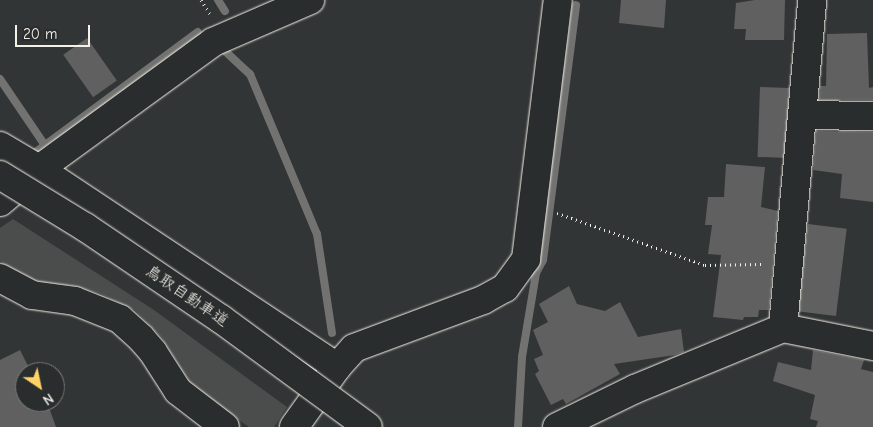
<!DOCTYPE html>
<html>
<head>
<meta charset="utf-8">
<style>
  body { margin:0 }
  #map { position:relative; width:873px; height:427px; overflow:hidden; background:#323535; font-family:"Comic Neue","Klee One",sans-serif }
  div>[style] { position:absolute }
  .green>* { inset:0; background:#4b4d4c }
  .stream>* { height:8px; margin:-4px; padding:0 4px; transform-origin:4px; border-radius:4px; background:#727370 }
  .building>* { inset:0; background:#5f605f; transform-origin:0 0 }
  .path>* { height:3px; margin-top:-1.5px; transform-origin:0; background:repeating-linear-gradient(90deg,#f4f1e8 0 1px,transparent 0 5px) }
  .roads { filter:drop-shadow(0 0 1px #f4f1e8) drop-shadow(0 0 1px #f4f1e8) }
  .minor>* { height:28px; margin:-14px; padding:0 14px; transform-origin:14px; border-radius:14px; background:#2a2d2e }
  .bridges { filter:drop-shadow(0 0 1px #f4f1e8) drop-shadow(0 0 1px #f4f1e8) }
  .motorway-bridge>* { height:28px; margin:-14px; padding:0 14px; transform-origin:14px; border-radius:14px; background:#2a2d2e }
  span { translate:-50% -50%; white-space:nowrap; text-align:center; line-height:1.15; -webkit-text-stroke:4.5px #2a2d2e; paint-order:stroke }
  .street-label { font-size:16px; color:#f4f1e8 }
  .north { position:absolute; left:15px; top:362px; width:50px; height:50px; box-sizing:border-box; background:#2a2d2e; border:1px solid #7b7b78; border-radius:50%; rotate:146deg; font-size:14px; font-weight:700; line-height:20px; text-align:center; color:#f4f1e8 }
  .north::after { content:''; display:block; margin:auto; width:18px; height:22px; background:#ffd166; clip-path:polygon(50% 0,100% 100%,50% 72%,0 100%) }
  .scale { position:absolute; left:15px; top:25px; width:75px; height:22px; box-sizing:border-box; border:2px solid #f4f1e8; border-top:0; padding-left:6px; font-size:15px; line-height:18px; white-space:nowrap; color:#f4f1e8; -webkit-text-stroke:4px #2a2d2e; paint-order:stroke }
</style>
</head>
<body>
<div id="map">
  <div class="green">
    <div style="clip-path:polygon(13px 219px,154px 310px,287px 407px,274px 427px,249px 427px,194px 389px,162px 338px,135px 310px,101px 294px,75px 286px,44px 283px,25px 279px,9px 269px,0 261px,0 228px)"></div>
  </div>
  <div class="stream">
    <div style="left:218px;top:0;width:13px;rotate:58deg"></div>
    <div style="left:226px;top:52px;width:33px;rotate:43deg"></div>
    <div style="left:250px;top:74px;width:173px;rotate:67.3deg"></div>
    <div style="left:317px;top:234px;width:100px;rotate:81.4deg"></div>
    <div style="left:0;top:79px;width:78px;rotate:55.9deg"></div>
    <div style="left:29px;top:157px;width:210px;rotate:-36.5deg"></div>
    <div style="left:518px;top:427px;width:70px;rotate:-86.7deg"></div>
    <div style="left:522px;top:357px;width:85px;rotate:-80.5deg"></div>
    <div style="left:536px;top:273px;width:15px;rotate:-62deg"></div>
    <div style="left:543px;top:260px;width:257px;rotate:-82.6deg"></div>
  </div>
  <div class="building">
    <div style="clip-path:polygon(621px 0,666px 0,664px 28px,619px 23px)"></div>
    <div style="clip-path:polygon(755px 0,785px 0,784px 40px,745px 40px,746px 29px,734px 29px,736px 3px)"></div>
    <div style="clip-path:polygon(867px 33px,869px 88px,873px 87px,873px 100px,819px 100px,820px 86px,826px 86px,827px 34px)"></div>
    <div style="left:87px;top:38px;width:52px;height:29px;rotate:55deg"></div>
    <div style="left:760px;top:87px;width:29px;height:70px;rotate:2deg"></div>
    <div style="clip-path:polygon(816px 131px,873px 132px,873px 202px,840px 198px,842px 174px,813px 170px)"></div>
    <div style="clip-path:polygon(726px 164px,765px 167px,761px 207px,778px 211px,769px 310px,759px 310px,758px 317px,744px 317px,743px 320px,713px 317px,721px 255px,708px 254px,712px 225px,705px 225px,708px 197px,724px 197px)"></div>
    <div style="left:808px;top:224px;width:39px;height:88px;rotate:7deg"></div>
    <div style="clip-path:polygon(569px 286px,577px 304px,605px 311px,620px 302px,638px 337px,681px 329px,684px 352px,675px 355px,614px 364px,620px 374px,566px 404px,563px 399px,551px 405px,535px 374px,539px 371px,534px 359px,543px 355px,533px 330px,548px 322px,539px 304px)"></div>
    <div style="clip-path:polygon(20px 350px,31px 372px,25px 372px,25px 402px,47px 402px,56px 427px,0 427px,0 360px)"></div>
    <div style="clip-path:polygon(813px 350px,864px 360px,861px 369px,873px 372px,873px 427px,816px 427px,818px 421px,810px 419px,815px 395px,773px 381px,778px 362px,811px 370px)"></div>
  </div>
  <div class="path">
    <div style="left:201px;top:0;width:17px;rotate:57deg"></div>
    <div style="left:557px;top:213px;width:157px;rotate:19.4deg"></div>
    <div style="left:705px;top:265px;width:57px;rotate:-1deg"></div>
  </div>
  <div class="roads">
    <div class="minor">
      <div style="left:803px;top:115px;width:70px;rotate:0.8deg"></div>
      <div style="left:0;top:146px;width:45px;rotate:30.5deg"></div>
      <div style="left:39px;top:169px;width:358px;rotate:33.6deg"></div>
      <div style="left:0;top:202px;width:51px;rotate:-40.2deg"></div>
      <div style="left:39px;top:169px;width:215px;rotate:-36.1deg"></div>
      <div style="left:213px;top:42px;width:106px;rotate:-23.4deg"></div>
      <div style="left:0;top:278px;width:36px;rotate:28deg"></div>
      <div style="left:32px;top:295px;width:43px;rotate:7.9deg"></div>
      <div style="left:75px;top:301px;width:48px;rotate:21.8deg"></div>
      <div style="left:120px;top:319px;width:28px;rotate:42deg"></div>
      <div style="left:141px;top:338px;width:18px;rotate:49deg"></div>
      <div style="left:153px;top:352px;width:46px;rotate:57.3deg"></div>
      <div style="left:178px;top:391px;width:59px;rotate:37.5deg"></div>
      <div style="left:783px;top:328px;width:329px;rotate:-84.9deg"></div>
      <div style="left:294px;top:427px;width:74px;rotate:-54.4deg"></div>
      <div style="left:337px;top:367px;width:25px;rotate:-48deg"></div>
      <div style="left:354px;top:348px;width:138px;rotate:-20.4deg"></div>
      <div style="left:483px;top:300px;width:25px;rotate:-29deg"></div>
      <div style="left:505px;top:288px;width:36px;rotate:-54deg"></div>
      <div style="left:526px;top:259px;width:261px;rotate:-83deg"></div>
      <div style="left:557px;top:427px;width:87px;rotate:-26deg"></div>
      <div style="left:635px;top:389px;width:160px;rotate:-22.4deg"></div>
      <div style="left:783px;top:328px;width:92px;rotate:11.3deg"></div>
    </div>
  </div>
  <div class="bridges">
    <div class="motorway-bridge">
      <div style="left:0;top:175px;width:100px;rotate:31.5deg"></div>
      <div style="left:85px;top:227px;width:164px;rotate:34.1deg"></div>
      <div style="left:221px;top:319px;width:182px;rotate:36.3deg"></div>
    </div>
  </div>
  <div class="street-label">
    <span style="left:187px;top:296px;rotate:34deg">鳥取自動車道</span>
  </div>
  <div class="north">N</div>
  <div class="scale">20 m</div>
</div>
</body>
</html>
